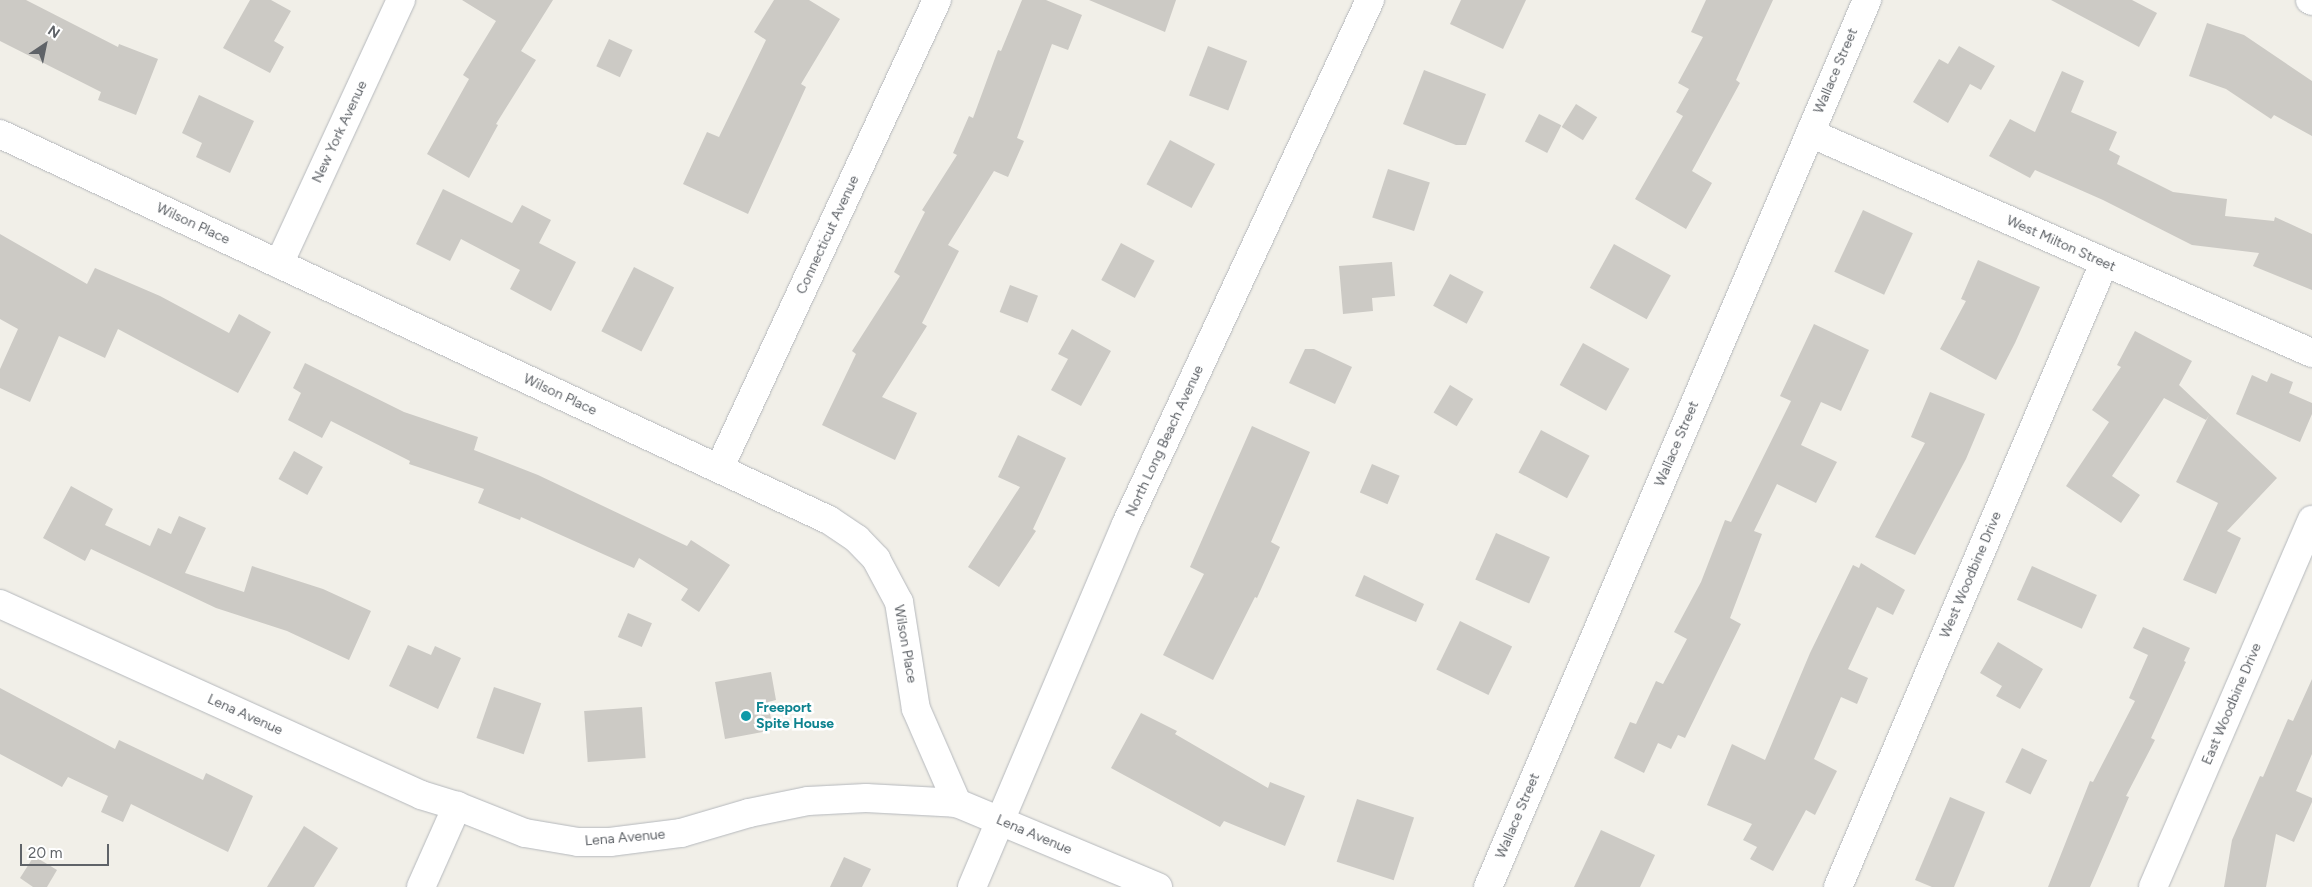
<!DOCTYPE html>
<html>
<head>
<meta charset="utf-8">
<style>
  body { margin:0 }
  #map { position:relative; width:2312px; height:887px; overflow:hidden; background:#f1efe8; font-family:Figtree,sans-serif }
  div>[style] { position:absolute }
  .building>* { inset:0; background:#cccac5; transform-origin:0 0 }
  .roads { filter:drop-shadow(0 0 1px #b5b8bc) drop-shadow(0 0 1px #b5b8bc) }
  .street>* { height:28px; margin:-14px; padding:0 14px; transform-origin:14px; border-radius:14px; background:#fff }
  .dots>* { width:14px; height:14px; translate:-50% -50%; box-sizing:border-box; border:2px solid #fff; border-radius:50% }
  span { translate:-50% -50%; white-space:nowrap; text-align:center; line-height:1.15; -webkit-text-stroke:5px #fff; paint-order:stroke }
  .street-label { font-size:14px; color:#5f6368 }
  .culture-label { font-size:14px; color:#0d838f; font-weight:700 }
  .left { translate:0 -50%; text-align:left }
  .north { position:absolute; left:20px; top:20px; width:50px; height:50px; -webkit-text-stroke:4px #fff; paint-order:stroke; rotate:34deg; font-size:14px; font-weight:700; line-height:20px; text-align:center; color:#5f6368 }
  .north::after { content:''; display:block; margin:auto; width:18px; height:22px; background:#5f6368; clip-path:polygon(50% 0,100% 100%,50% 72%,0 100%) }
  .scale { position:absolute; left:20px; top:844px; width:89px; height:22px; box-sizing:border-box; border:2px solid #5f6368; border-top:0; padding-left:6px; font-size:15px; line-height:18px; white-space:nowrap; color:#5f6368; -webkit-text-stroke:4px #fff; paint-order:stroke }
</style>
</head>
<body>
<div id="map">
  <div class="building">
    <div style="clip-path:polygon(0 0,26px 0,118px 47px,119px 44px,158px 59px,136px 115px,98px 100px,101px 92px,0 41px)"></div>
    <div style="clip-path:polygon(250px 0,271px 0,291px 11px,274px 41px,284px 47px,270px 73px,223px 48px)"></div>
    <div style="clip-path:polygon(462px 0,553px 0,521px 51px,536px 60px,496px 124px,498px 125px,469px 178px,427px 154px,469px 79px,463px 75px,496px 21px)"></div>
    <div style="clip-path:polygon(774px 0,809px 0,840px 19px,801px 84px,806px 87px,748px 214px,683px 184px,707px 132px,719px 137px,766px 40px,754px 32px)"></div>
    <div style="clip-path:polygon(1022px 0,1046px 0,1082px 15px,1068px 50px,1052px 44px,1017px 138px,1024px 141px,1008px 177px,994px 171px,948px 245px,959px 251px,922px 323px,927px 326px,882px 397px,917px 413px,895px 460px,822px 425px,856px 354px,852px 351px,900px 276px,894px 272px,925px 212px,922px 210px,957px 155px,953px 153px,969px 116px,973px 118px,998px 50px,1001px 51px)"></div>
    <div style="clip-path:polygon(1089px 0,1176px 0,1165px 32px)"></div>
    <div style="clip-path:polygon(1461px 0,1526px 0,1503px 49px,1450px 24px)"></div>
    <div style="clip-path:polygon(1706px 0,1773px 0,1736px 80px,1740px 83px,1692px 171px,1712px 183px,1686px 229px,1635px 199px,1683px 116px,1676px 112px,1689px 89px,1678px 83px,1703px 37px,1691px 32px)"></div>
    <div style="clip-path:polygon(2051px 0,2132px 0,2157px 13px,2139px 47px)"></div>
    <div style="clip-path:polygon(2207px 23px,2244px 35px,2312px 81px,2312px 136px,2274px 115px,2271px 119px,2226px 89px,2189px 76px)"></div>
    <div style="left:609px;top:39px;width:26px;height:30px;rotate:25deg"></div>
    <div style="left:1208px;top:46px;width:42px;height:53px;rotate:21deg"></div>
    <div style="clip-path:polygon(1959px 46px,1995px 66px,1981px 90px,1970px 84px,1948px 123px,1913px 102px,1939px 59px,1948px 64px)"></div>
    <div style="clip-path:polygon(1424px 70px,1486px 94px,1466px 145px,1456px 145px,1403px 124px)"></div>
    <div style="clip-path:polygon(2062px 71px,2084px 81px,2071px 112px,2117px 132px,2109px 150px,2120px 156px,2117px 164px,2173px 192px,2227px 199px,2225px 216px,2274px 221px,2275px 217px,2312px 234px,2312px 290px,2253px 266px,2259px 253px,2192px 245px,2103px 200px,2035px 170px,2030px 178px,1989px 156px,2010px 119px,2035px 132px)"></div>
    <div style="clip-path:polygon(199px 95px,254px 121px,230px 173px,196px 157px,202px 143px,182px 133px)"></div>
    <div style="left:1576px;top:104px;width:25px;height:27px;rotate:32deg"></div>
    <div style="left:1539px;top:114px;width:25px;height:31px;rotate:27deg"></div>
    <div style="left:1170px;top:140px;width:51px;height:50px;rotate:28deg"></div>
    <div style="left:1388px;top:169px;width:44px;height:51px;rotate:18deg"></div>
    <div style="clip-path:polygon(443px 189px,512px 223px,522px 205px,551px 220px,539px 243px,576px 262px,551px 311px,510px 289px,520px 270px,461px 239px,450px 261px,416px 244px)"></div>
    <div style="left:1863px;top:210px;width:55px;height:68px;rotate:25deg"></div>
    <div style="clip-path:polygon(0 234px,87px 284px,95px 268px,160px 296px,229px 333px,239px 314px,271px 332px,238px 393px,118px 329px,105px 358px,59px 336px,30px 402px,0 388px,0 369px,18px 329px,0 319px)"></div>
    <div style="left:1121px;top:243px;width:38px;height:42px;rotate:28deg"></div>
    <div style="left:1614px;top:244px;width:65px;height:50px;rotate:29deg"></div>
    <div style="clip-path:polygon(1978px 260px,2040px 287px,2015px 343px,1996px 380px,1940px 349px,1966px 301px,1961px 299px)"></div>
    <div style="clip-path:polygon(1392px 262px,1395px 296px,1372px 298px,1373px 311px,1343px 314px,1339px 266px)"></div>
    <div style="left:634px;top:267px;width:45px;height:72px;rotate:27deg"></div>
    <div style="left:1450px;top:274px;width:38px;height:36px;rotate:28deg"></div>
    <div style="left:1010px;top:285px;width:30px;height:29px;rotate:21deg"></div>
    <div style="clip-path:polygon(1814px 324px,1869px 350px,1841px 411px,1821px 402px,1801px 445px,1837px 462px,1816px 503px,1777px 484px,1754px 531px,1762px 534px,1730px 618px,1741px 624px,1685px 738px,1678px 735px,1671px 749px,1658px 743px,1644px 773px,1614px 758px,1630px 722px,1636px 724px,1656px 681px,1663px 684px,1687px 639px,1674px 632px,1701px 582px,1725px 520px,1731px 522px,1791px 401px,1780px 396px)"></div>
    <div style="clip-path:polygon(1072px 329px,1111px 351px,1081px 406px,1051px 390px,1068px 359px,1058px 354px)"></div>
    <div style="clip-path:polygon(2135px 331px,2192px 361px,2179px 385px,2277px 478px,2227px 531px,2241px 538px,2216px 594px,2183px 580px,2218px 503px,2176px 482px,2209px 415px,2206px 420px,2164px 398px,2112px 476px,2140px 495px,2121px 523px,2066px 486px,2109px 422px,2092px 410px,2121px 367px,2117px 365px)"></div>
    <div style="left:1583px;top:343px;width:53px;height:48px;rotate:29deg"></div>
    <div style="clip-path:polygon(1305px 349px,1314px 349px,1352px 367px,1335px 404px,1289px 383px)"></div>
    <div style="clip-path:polygon(305px 363px,404px 412px,478px 437px,474px 450px,538px 475px,687px 546px,691px 540px,730px 565px,699px 612px,681px 600px,688px 589px,639px 558px,634px 568px,521px 517px,520px 520px,478px 503px,484px 489px,409px 464px,410px 461px,331px 421px,322px 438px,288px 420px,301px 393px,293px 388px)"></div>
    <div style="clip-path:polygon(2271px 373px,2293px 382px,2289px 393px,2312px 403px,2312px 414px,2300px 442px,2236px 414px,2252px 375px,2267px 382px)"></div>
    <div style="left:1450px;top:385px;width:27px;height:32px;rotate:31deg"></div>
    <div style="clip-path:polygon(1930px 392px,1985px 414px,1966px 459px,1915px 555px,1875px 537px,1925px 443px,1911px 437px)"></div>
    <div style="clip-path:polygon(1252px 426px,1310px 452px,1271px 542px,1280px 547px,1257px 598px,1255px 597px,1213px 680px,1163px 655px,1204px 574px,1190px 567px)"></div>
    <div style="left:1541px;top:430px;width:55px;height:48px;rotate:28deg"></div>
    <div style="clip-path:polygon(1018px 435px,1066px 458px,1033px 529px,1036px 531px,999px 587px,968px 567px,1020px 487px,998px 477px)"></div>
    <div style="left:294px;top:451px;width:33px;height:32px;rotate:29deg"></div>
    <div style="left:1372px;top:464px;width:30px;height:31px;rotate:23deg"></div>
    <div style="clip-path:polygon(71px 486px,113px 509px,105px 525px,150px 546px,158px 528px,171px 534px,179px 516px,206px 528px,185px 573px,244px 592px,252px 566px,323px 589px,371px 611px,349px 660px,287px 631px,216px 608px,91px 549px,85px 561px,43px 538px)"></div>
    <div style="left:1496px;top:533px;width:59px;height:51px;rotate:24deg"></div>
    <div style="clip-path:polygon(1861px 563px,1905px 590px,1893px 615px,1877px 607px,1848px 669px,1868px 678px,1857px 704px,1841px 697px,1814px 759px,1837px 771px,1815px 815px,1806px 810px,1773px 871px,1750px 859px,1757px 847px,1743px 840px,1752px 824px,1707px 805px,1732px 744px,1765px 760px,1810px 653px,1853px 565px,1859px 568px)"></div>
    <div style="left:2032px;top:566px;width:71px;height:37px;rotate:24deg"></div>
    <div style="clip-path:polygon(1364px 575px,1424px 604px,1416px 622px,1355px 596px)"></div>
    <div style="left:628px;top:613px;width:26px;height:26px;rotate:23deg"></div>
    <div style="left:1460px;top:621px;width:58px;height:54px;rotate:26deg"></div>
    <div style="clip-path:polygon(2143px 627px,2190px 648px,2184px 661px,2186px 662px,2151px 738px,2155px 740px,2126px 796px,2129px 797px,2090px 887px,2048px 887px,2090px 781px,2093px 782px,2135px 701px,2129px 698px,2148px 655px,2133px 648px)"></div>
    <div style="clip-path:polygon(1998px 642px,2043px 669px,2020px 709px,1996px 696px,2002px 686px,1980px 673px)"></div>
    <div style="clip-path:polygon(408px 645px,431px 655px,435px 646px,461px 658px,438px 709px,389px 686px)"></div>
    <div style="clip-path:polygon(771px 672px,776px 700px,768px 702px,773px 730px,725px 739px,715px 682px)"></div>
    <div style="clip-path:polygon(2312px 679px,2312px 754px,2296px 791px,2312px 798px,2312px 802px,2294px 842px,2276px 834px,2266px 887px,2224px 887px,2232px 840px,2260px 776px,2263px 777px,2288px 719px,2293px 721px)"></div>
    <div style="left:494px;top:687px;width:50px;height:54px;rotate:19deg"></div>
    <div style="clip-path:polygon(0 688px,115px 749px,119px 740px,203px 780px,206px 773px,253px 796px,228px 852px,131px 804px,123px 822px,101px 812px,108px 796px,68px 777px,62px 787px,0 754px)"></div>
    <div style="left:642px;top:707px;width:51px;height:58px;rotate:86deg"></div>
    <div style="clip-path:polygon(1141px 713px,1177px 731px,1175px 734px,1268px 788px,1270px 782px,1305px 796px,1285px 846px,1224px 821px,1220px 827px,1111px 768px)"></div>
    <div style="left:2022px;top:748px;width:28px;height:38px;rotate:26deg"></div>
    <div style="clip-path:polygon(1950px 797px,1985px 812px,1954px 887px,1932px 887px,1915px 880px)"></div>
    <div style="left:1357px;top:799px;width:60px;height:66px;rotate:18deg"></div>
    <div style="clip-path:polygon(304px 826px,338px 848px,314px 887px,267px 887px)"></div>
    <div style="clip-path:polygon(1601px 830px,1655px 855px,1640px 887px,1574px 887px)"></div>
    <div style="clip-path:polygon(34px 856px,57px 870px,47px 887px,33px 887px,20px 878px)"></div>
    <div style="clip-path:polygon(844px 857px,871px 869px,862px 887px,830px 887px)"></div>
  </div>
  <div class="roads">
    <div class="street">
      <div style="left:2310px;top:0;width:2px;rotate:27deg"></div>
      <div style="left:1810px;top:133px;width:548px;rotate:23.67deg"></div>
      <div style="left:0;top:134px;width:914px;rotate:24.97deg"></div>
      <div style="left:829px;top:520px;width:34px;rotate:34deg"></div>
      <div style="left:857px;top:539px;width:28px;rotate:46deg"></div>
      <div style="left:876px;top:559px;width:49px;rotate:61.9deg"></div>
      <div style="left:899px;top:602px;width:108px;rotate:81deg"></div>
      <div style="left:916px;top:709px;width:103px;rotate:66.4deg"></div>
      <div style="left:279px;top:264px;width:291px;rotate:-65.2deg"></div>
      <div style="left:719px;top:469px;width:517px;rotate:-65.07deg"></div>
      <div style="left:0;top:604px;width:462px;rotate:24.4deg"></div>
      <div style="left:421px;top:795px;width:38px;rotate:17deg"></div>
      <div style="left:457px;top:806px;width:73px;rotate:21.7deg"></div>
      <div style="left:525px;top:833px;width:54px;rotate:9.6deg"></div>
      <div style="left:578px;top:842px;width:32px"></div>
      <div style="left:610px;top:842px;width:72px;rotate:-7.2deg"></div>
      <div style="left:681px;top:833px;width:71px;rotate:-16.4deg"></div>
      <div style="left:749px;top:813px;width:60px;rotate:-11.5deg"></div>
      <div style="left:808px;top:801px;width:58px;rotate:-3deg"></div>
      <div style="left:866px;top:798px;width:91px;rotate:3.1deg"></div>
      <div style="left:957px;top:803px;width:218px;rotate:22.7deg"></div>
      <div style="left:421px;top:887px;width:89px;rotate:-66deg"></div>
      <div style="left:972px;top:887px;width:394px;rotate:-67deg"></div>
      <div style="left:1126px;top:524px;width:578px;rotate:-65.03deg"></div>
      <div style="left:1488px;top:887px;width:965px;rotate:-66.86deg"></div>
      <div style="left:1838px;top:887px;width:678px;rotate:-66.91deg"></div>
      <div style="left:2153px;top:887px;width:400px;rotate:-66.6deg"></div>
    </div>
  </div>
  <div class="dots">
    <div style="left:746px;top:716px;background:#0f9aa8"></div>
  </div>
  <div class="street-label">
    <span style="left:1836px;top:71px;rotate:-67deg">Wallace Street</span>
    <span style="left:340px;top:132px;rotate:-65deg">New York Avenue</span>
    <span style="left:193px;top:224px;rotate:25deg">Wilson Place</span>
    <span style="left:828px;top:235px;rotate:-65deg">Connecticut Avenue</span>
    <span style="left:2061px;top:244px;rotate:24deg">West Milton Street</span>
    <span style="left:560px;top:395px;rotate:25deg">Wilson Place</span>
    <span style="left:1165px;top:441px;rotate:-65deg">North Long Beach Avenue</span>
    <span style="left:1677px;top:444px;rotate:-67deg">Wallace Street</span>
    <span style="left:1971px;top:575px;rotate:-67deg">West Woodbine Drive</span>
    <span style="left:905px;top:644px;rotate:80deg">Wilson Place</span>
    <span style="left:2232px;top:704px;rotate:-67deg">East Woodbine Drive</span>
    <span style="left:245px;top:715px;rotate:24deg">Lena Avenue</span>
    <span style="left:1518px;top:816px;rotate:-67deg">Wallace Street</span>
    <span style="left:1034px;top:835px;rotate:23deg">Lena Avenue</span>
    <span style="left:625px;top:838px;rotate:-5deg">Lena Avenue</span>
  </div>
  <div class="culture-label">
    <span class="left" style="left:756px;top:716px">Freeport<br>Spite House</span>
  </div>
  <div class="north">N</div>
  <div class="scale">20 m</div>
</div>
</body>
</html>
